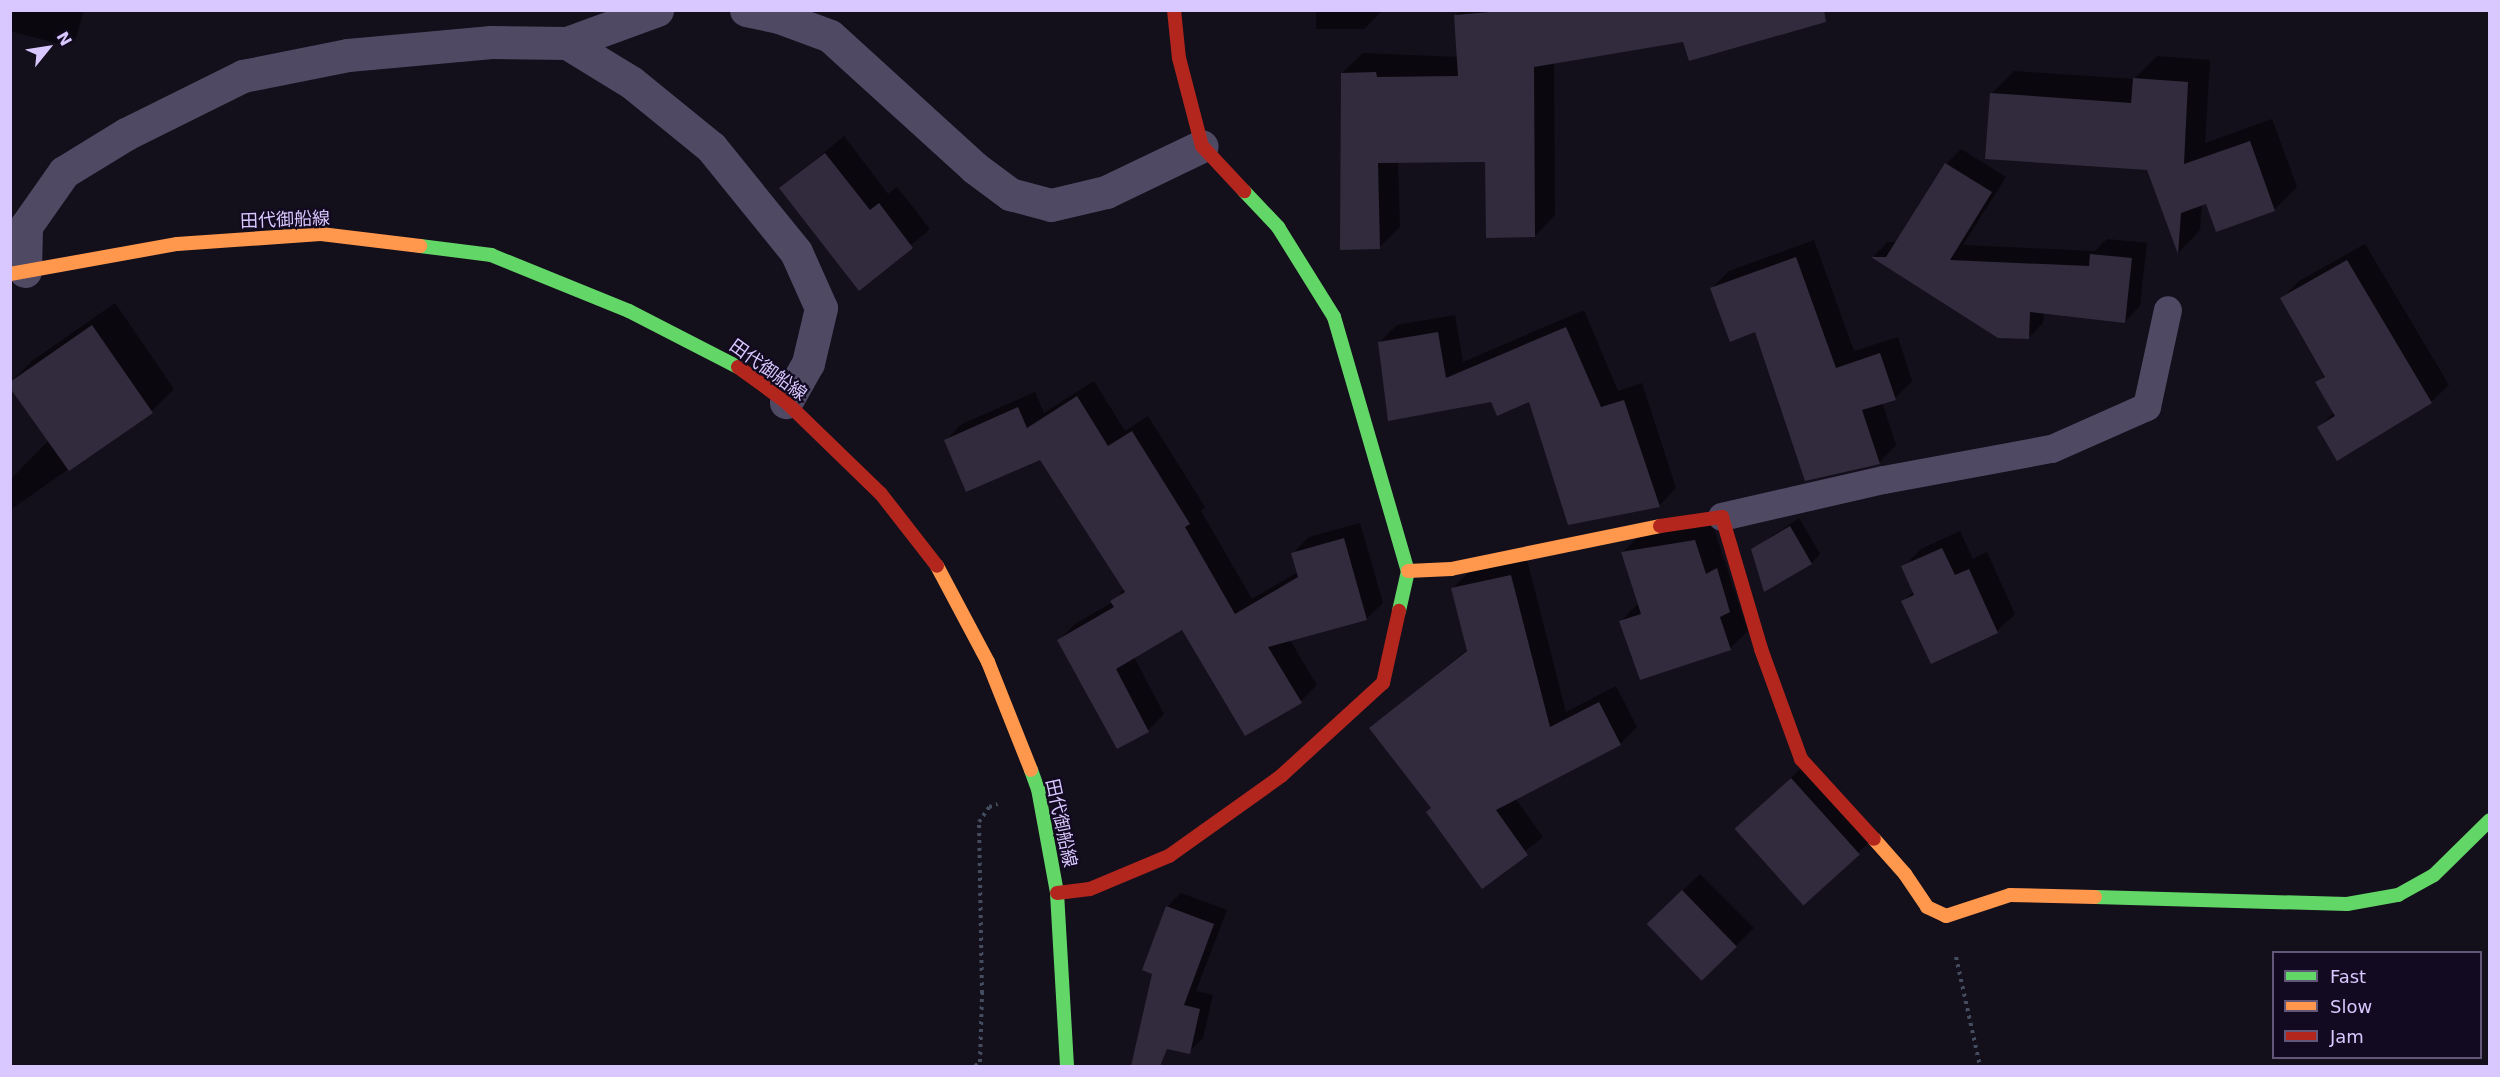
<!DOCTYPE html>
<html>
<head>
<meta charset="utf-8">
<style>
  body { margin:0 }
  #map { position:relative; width:2500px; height:1077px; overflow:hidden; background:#130f1b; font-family:"DejaVu Sans","Noto Sans JP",sans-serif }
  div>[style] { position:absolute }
  .shadow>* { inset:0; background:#0007 }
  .building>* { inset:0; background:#322b3e; transform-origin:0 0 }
  .path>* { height:4px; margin-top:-2px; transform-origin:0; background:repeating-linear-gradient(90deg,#434d5f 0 3px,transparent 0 7.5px) }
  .lane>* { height:28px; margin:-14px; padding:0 14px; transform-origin:14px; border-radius:14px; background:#504964 }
  .street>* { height:33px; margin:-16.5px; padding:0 16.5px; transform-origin:16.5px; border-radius:16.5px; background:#504964 }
  .fast>* { height:14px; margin:-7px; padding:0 7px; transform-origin:7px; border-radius:7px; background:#63d668 }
  .slow>* { height:14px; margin:-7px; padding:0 7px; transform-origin:7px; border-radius:7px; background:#ff974d }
  .jam>* { height:14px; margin:-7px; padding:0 7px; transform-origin:7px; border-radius:7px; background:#b3261e }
  span { translate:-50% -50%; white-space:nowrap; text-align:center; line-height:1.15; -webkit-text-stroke:4.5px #120a20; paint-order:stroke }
  .street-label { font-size:18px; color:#d9c8ff }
  .frame { position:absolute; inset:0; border:12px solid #d9c8ff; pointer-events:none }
  .legend { position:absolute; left:2272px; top:951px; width:210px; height:108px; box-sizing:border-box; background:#120a20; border:2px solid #625679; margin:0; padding:8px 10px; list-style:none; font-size:18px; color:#d9c8ff }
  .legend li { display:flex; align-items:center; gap:12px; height:30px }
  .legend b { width:30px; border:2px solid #625679 }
  .north { position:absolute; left:18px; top:18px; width:60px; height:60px; -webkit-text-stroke:4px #120a20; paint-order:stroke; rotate:60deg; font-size:16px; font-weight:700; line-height:24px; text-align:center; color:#d9c8ff }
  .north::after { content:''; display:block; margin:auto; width:21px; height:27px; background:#d9c8ff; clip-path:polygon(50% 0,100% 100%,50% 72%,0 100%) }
</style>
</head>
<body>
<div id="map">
  <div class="shadow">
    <div style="clip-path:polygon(13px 10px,84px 10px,76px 38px,67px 46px,10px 31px)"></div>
    <div style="clip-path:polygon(1316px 10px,1382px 10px,1382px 11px,1364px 29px,1316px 29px)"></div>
    <div style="clip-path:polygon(1461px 10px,1776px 10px,1684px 40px,1554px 62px,1555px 215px,1535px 236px,1487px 161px,1398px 161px,1400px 227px,1379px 248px,1342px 73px,1363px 53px,1458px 57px,1456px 15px)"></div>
    <div style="clip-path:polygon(2157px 56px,2210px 60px,2205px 143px,2272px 119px,2297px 187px,2274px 210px,2202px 204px,2200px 230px,2179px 252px,2148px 169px,1991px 94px,2014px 71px,2134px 79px)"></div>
    <div style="clip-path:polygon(844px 136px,888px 194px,897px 187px,930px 229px,859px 289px,781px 188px)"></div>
    <div style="clip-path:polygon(1961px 149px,2006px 177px,1963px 245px,2095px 251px,2107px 239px,2147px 243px,2140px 306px,2125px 321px,2044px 312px,2043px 323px,2028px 338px,1998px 336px,1874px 256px,1888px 242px,1897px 242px,1946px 164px)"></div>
    <div style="clip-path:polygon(1814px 240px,1854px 351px,1898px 337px,1912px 381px,1895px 398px,1882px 402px,1896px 445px,1879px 463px,1756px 330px,1712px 288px,1729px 271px)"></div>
    <div style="clip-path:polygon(2365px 244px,2449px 385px,2431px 402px,2319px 427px,2334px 412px,2317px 383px,2326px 374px,2282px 298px,2299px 281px)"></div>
    <div style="clip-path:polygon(115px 303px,174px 389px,152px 411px,10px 510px,10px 480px,49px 440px,10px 383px,32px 361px)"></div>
    <div style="clip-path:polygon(1584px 310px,1618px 391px,1642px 383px,1676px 488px,1659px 506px,1530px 400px,1492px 401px,1389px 419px,1379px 343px,1397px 325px,1455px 315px,1463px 362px)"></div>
    <div style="clip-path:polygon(1094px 381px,1125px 431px,1148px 416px,1205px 507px,1201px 511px,1252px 599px,1298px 572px,1293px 553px,1309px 537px,1360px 523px,1383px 603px,1366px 619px,1290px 640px,1317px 685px,1301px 701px,1182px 628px,1134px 657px,1164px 714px,1148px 730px,1117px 747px,1059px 640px,1075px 624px,1113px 602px,1124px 589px,1041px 458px,946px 440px,962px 424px,1035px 392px,1044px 413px)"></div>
    <div style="clip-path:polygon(1799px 518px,1820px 554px,1811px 563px,1753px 549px)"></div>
    <div style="clip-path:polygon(1712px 523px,1748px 631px,1730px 648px,1621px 621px,1638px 604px,1623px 552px,1640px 535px)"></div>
    <div style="clip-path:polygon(1960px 531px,1973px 559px,1987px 552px,2015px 614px,1997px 631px,1903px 601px,1914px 591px,1903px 567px,1921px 549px)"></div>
    <div style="clip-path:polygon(1527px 560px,1566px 712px,1616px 686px,1637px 727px,1621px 743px,1515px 798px,1543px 837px,1482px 886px,1433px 807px,1371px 728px,1468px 649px,1453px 588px,1469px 572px)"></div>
    <div style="clip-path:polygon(1809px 761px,1877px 835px,1804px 903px,1754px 812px)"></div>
    <div style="clip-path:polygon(1700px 874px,1754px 928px,1702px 979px,1666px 907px)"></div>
    <div style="clip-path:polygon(1181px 893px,1227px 910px,1196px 991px,1213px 995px,1203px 1038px,1189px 1052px,1169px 1048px,1164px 1052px,1167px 907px)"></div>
  </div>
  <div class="building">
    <div style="clip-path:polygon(1515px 10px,1824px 10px,1826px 22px,1689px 61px,1683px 42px,1534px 67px,1535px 237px,1486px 238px,1485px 162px,1378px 163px,1380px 249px,1340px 250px,1341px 73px,1376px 72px,1377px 77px,1458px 76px,1454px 15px)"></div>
    <div style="clip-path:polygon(2133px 78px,2188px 82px,2184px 164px,2250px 141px,2275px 211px,2216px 232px,2206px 204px,2181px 213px,2178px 254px,2147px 170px,1985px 159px,1990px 93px,2131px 103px)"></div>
    <div style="clip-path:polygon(825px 153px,870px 210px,879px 203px,913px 248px,859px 291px,779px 188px)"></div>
    <div style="clip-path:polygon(1945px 163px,1992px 192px,1950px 260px,2089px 266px,2090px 254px,2132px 258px,2125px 323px,2030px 312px,2029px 339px,1998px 338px,1871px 257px,1886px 257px)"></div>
    <div style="clip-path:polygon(1796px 257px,1836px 368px,1880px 353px,1896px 400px,1862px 410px,1880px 464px,1805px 481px,1755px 332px,1730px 342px,1710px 288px)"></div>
    <div style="clip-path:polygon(2347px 260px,2432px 403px,2337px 461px,2317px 427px,2335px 416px,2315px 382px,2325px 377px,2280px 298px)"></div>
    <div style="clip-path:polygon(92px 325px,153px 413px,69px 471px,10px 388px,10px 382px)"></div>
    <div style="clip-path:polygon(1566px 327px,1601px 407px,1624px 400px,1660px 507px,1568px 525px,1529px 402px,1497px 416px,1491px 402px,1388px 421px,1378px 342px,1438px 332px,1446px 378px)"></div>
    <div style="clip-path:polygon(1077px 396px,1108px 446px,1132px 431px,1190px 524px,1185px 527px,1235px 614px,1298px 577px,1291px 553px,1344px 538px,1367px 620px,1268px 647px,1302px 703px,1245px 736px,1182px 630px,1116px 669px,1149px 732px,1117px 749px,1057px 640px,1114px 607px,1110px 601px,1125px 592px,1040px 460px,966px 492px,944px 440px,1018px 407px,1027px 428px)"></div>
    <div style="clip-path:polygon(1790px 526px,1812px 564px,1764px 592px,1751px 549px)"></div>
    <div style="clip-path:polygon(1695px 540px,1706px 574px,1717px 568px,1730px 612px,1720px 617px,1731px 650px,1640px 680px,1619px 621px,1641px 614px,1621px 552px)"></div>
    <div style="clip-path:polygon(1942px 548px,1955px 575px,1969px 569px,1998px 633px,1931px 664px,1901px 601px,1914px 595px,1901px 566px)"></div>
    <div style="clip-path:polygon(1511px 575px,1550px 727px,1599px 702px,1621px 745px,1496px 810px,1528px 855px,1482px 889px,1426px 812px,1431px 808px,1369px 728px,1467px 651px,1451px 588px)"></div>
    <div style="left:1791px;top:778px;width:103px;height:76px;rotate:48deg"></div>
    <div style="left:1682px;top:890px;width:79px;height:49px;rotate:46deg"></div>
    <div style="clip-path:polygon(1166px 906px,1214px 924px,1184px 1005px,1200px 1009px,1190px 1054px,1167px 1049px,1160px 1066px,1131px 1066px,1152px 974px,1142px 970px)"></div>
  </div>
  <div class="path">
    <div style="left:1956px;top:957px;width:112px;rotate:77.6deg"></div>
    <div style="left:975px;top:1066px;width:6px;rotate:-39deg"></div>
    <div style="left:980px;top:1062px;width:69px;rotate:-88.3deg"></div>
    <div style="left:982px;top:993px;width:171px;rotate:-91deg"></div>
    <div style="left:979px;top:822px;width:18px;rotate:-56deg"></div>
    <div style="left:989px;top:807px;width:9px;rotate:-18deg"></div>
  </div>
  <div class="lane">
    <div style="left:1722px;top:517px;width:166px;rotate:-12.9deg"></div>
    <div style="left:1884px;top:480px;width:171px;rotate:-10.5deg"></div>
    <div style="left:2052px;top:449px;width:104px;rotate:-23.9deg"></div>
    <div style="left:2147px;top:407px;width:99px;rotate:-77.8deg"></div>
  </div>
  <div class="street">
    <div style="left:746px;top:10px;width:34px;rotate:12deg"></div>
    <div style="left:779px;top:17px;width:54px;rotate:20.4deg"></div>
    <div style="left:830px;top:36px;width:196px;rotate:42.3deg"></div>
    <div style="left:975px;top:168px;width:44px;rotate:36.6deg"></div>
    <div style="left:1010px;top:194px;width:42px;rotate:15deg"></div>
    <div style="left:1051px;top:205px;width:57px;rotate:-13.3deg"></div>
    <div style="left:1106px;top:192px;width:106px;rotate:-25.6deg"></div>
    <div style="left:567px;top:43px;width:75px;rotate:31.4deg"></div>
    <div style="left:631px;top:82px;width:103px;rotate:39.1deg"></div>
    <div style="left:711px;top:147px;width:135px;rotate:51deg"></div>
    <div style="left:796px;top:252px;width:61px;rotate:65.9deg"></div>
    <div style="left:821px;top:308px;width:57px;rotate:103.3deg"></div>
    <div style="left:808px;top:363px;width:45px;rotate:119.4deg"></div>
    <div style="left:25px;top:271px;width:45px;rotate:-88.7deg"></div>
    <div style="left:26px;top:226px;width:66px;rotate:-54.9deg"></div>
    <div style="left:64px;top:172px;width:73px;rotate:-31.5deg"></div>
    <div style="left:126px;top:134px;width:131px;rotate:-26.4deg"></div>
    <div style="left:243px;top:76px;width:107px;rotate:-11.3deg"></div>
    <div style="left:348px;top:55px;width:144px;rotate:-5.2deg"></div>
    <div style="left:491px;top:42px;width:76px;rotate:0.8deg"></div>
    <div style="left:567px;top:43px;width:96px;rotate:-20.1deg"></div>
  </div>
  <div class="fast">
    <div style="left:1244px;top:191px;width:50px;rotate:46.6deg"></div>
    <div style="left:1278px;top:227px;width:106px;rotate:58.1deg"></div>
    <div style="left:1334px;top:317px;width:265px;rotate:73.8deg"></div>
    <div style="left:1408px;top:571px;width:41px;rotate:102.7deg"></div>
    <div style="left:420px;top:246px;width:72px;rotate:7.2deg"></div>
    <div style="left:491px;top:255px;width:149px;rotate:22.1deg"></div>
    <div style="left:629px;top:311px;width:123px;rotate:27.2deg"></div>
    <div style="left:1031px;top:770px;width:20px;rotate:70deg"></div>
    <div style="left:1038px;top:789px;width:106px;rotate:79.6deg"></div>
    <div style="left:1057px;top:893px;width:173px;rotate:86.7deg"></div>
    <div style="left:2095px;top:897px;width:252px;rotate:1.6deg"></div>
    <div style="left:2347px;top:904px;width:52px;rotate:-10deg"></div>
    <div style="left:2398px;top:895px;width:41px;rotate:-29.1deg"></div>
    <div style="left:2434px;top:875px;width:78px;rotate:-44.5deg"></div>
  </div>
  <div class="slow">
    <div style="left:10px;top:274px;width:170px;rotate:-10.2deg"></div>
    <div style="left:177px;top:244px;width:144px;rotate:-4deg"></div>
    <div style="left:321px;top:234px;width:100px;rotate:6.9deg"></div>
    <div style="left:937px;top:566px;width:109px;rotate:62deg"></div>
    <div style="left:988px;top:662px;width:116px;rotate:68.3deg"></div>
    <div style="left:1408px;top:571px;width:43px;rotate:-2.7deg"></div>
    <div style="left:1451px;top:569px;width:213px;rotate:-11.6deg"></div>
    <div style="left:1874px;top:839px;width:47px;rotate:48.5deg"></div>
    <div style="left:1905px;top:874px;width:40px;rotate:56deg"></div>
    <div style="left:1927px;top:907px;width:21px;rotate:25deg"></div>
    <div style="left:1946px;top:916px;width:67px;rotate:-18.2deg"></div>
    <div style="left:2010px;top:895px;width:85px;rotate:1.3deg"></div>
  </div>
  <div class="jam">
    <div style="left:1174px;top:10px;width:48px;rotate:84.1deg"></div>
    <div style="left:1179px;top:58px;width:91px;rotate:75.4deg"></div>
    <div style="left:1202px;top:146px;width:62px;rotate:47deg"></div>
    <div style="left:738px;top:367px;width:59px;rotate:36.1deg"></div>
    <div style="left:786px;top:402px;width:132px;rotate:44.1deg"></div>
    <div style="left:881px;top:494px;width:91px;rotate:52.1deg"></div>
    <div style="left:1660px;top:526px;width:63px;rotate:-8.3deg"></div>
    <div style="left:1722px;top:517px;width:138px;rotate:73.5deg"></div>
    <div style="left:1761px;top:649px;width:117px;rotate:70deg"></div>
    <div style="left:1801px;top:759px;width:108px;rotate:47.6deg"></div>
    <div style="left:1057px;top:893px;width:33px;rotate:-7deg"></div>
    <div style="left:1090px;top:889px;width:86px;rotate:-22.7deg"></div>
    <div style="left:1169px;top:856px;width:138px;rotate:-35.5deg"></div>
    <div style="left:1281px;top:776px;width:138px;rotate:-42.4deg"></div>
    <div style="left:1383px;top:683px;width:74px;rotate:-77.5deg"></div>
  </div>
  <div class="street-label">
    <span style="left:285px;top:220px;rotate:-2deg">田代御船線</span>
    <span style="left:768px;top:370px;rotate:36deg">田代御船線</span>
    <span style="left:1061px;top:823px;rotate:78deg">田代御船線</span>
  </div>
  <div class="frame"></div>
  <ul class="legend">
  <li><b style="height:8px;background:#63d668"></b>Fast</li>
  <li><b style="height:8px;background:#ff974d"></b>Slow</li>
  <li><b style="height:8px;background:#b3261e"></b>Jam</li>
  </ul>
  <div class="north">N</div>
</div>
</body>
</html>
